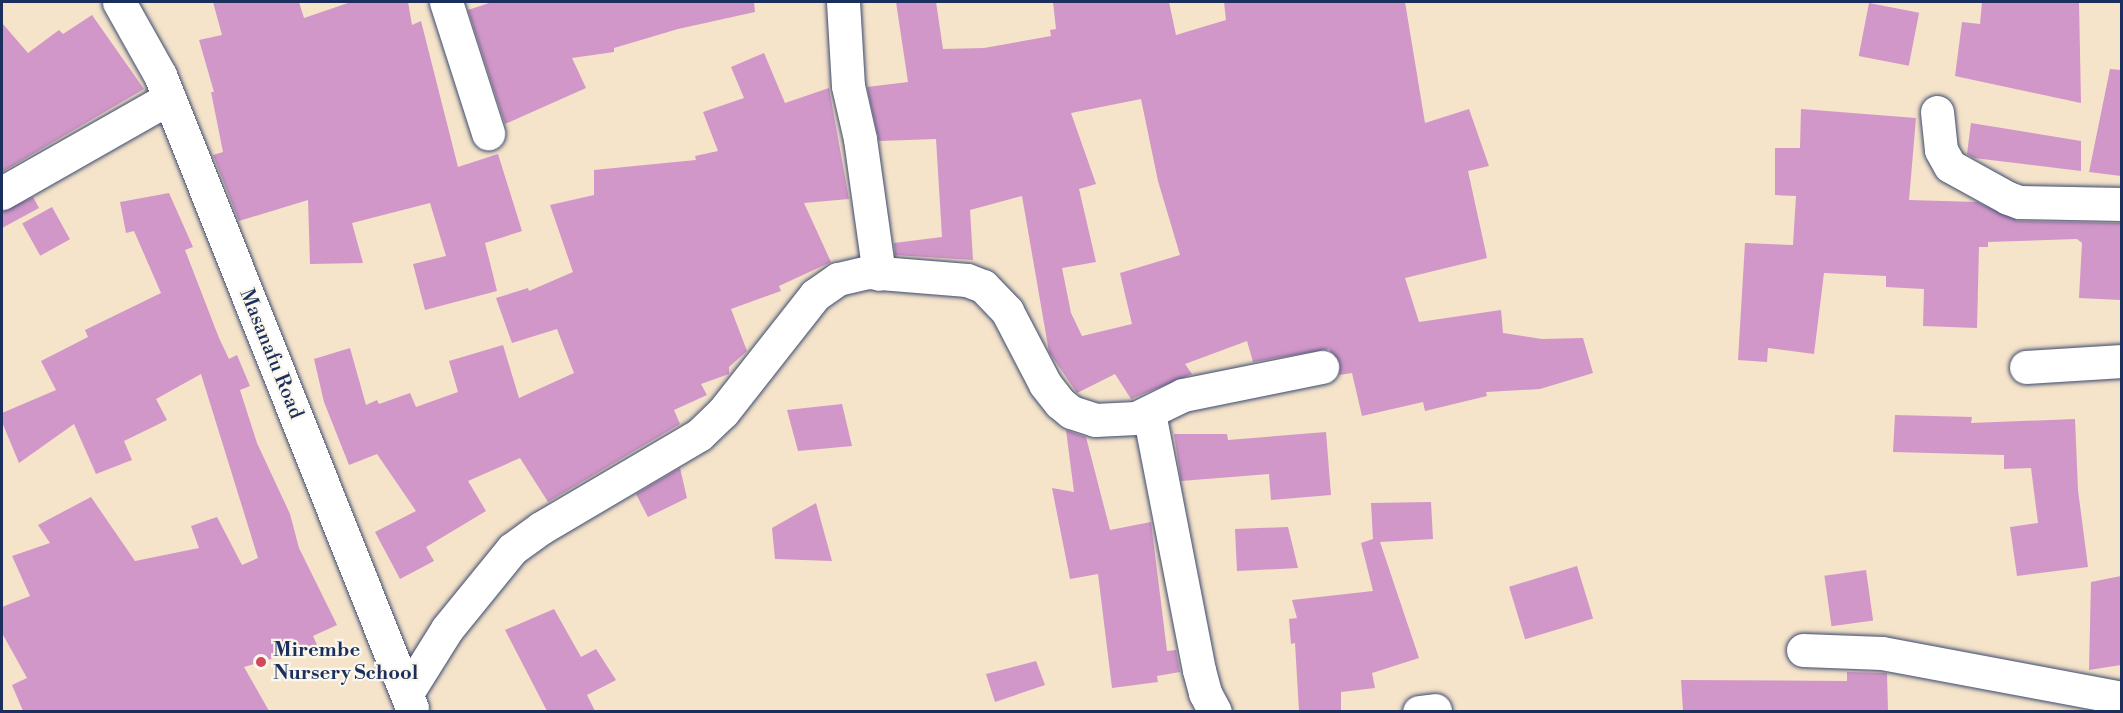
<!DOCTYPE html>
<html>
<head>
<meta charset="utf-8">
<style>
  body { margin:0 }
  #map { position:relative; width:2123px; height:713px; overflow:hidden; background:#f5e3ca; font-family:"Libre Bodoni",serif }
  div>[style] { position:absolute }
  .building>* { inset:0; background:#d197c8; transform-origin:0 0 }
  .roads { filter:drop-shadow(0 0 2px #3c4a6e) drop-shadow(0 0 2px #3c4a6e) }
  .minor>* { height:33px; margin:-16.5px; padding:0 16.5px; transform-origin:16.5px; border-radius:16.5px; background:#fff }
  .dots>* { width:16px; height:16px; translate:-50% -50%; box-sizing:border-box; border:3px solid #fbf7ec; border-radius:50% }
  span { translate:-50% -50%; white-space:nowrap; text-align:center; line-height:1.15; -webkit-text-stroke:4.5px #fbf7ec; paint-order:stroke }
  .street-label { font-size:20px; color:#1b2f5e }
  .poi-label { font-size:20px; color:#1b2f5e; font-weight:700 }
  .left { translate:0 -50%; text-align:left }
  .frame { position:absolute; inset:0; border:3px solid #1b2f5e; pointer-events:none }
</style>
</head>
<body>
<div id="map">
  <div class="building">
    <div style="clip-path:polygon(213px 2px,299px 2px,304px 18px,351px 2px,408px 2px,412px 25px,421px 21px,458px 167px,498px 154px,522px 231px,485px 243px,497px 291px,425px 310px,413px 264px,446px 256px,430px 203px,352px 223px,363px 263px,310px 264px,308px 200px,239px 221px,213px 155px,223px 152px,211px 92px,214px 92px,199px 40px,222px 35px)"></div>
    <div style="clip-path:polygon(492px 2px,754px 2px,755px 12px,678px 29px,614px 48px,614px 52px,572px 58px,586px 88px,505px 124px,468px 10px)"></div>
    <div style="clip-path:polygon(evenodd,896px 2px,936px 2px,943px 49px,984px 48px,1051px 36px,1050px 30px,1056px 29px,1053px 2px,1169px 2px,1176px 35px,1226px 20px,1224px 2px,1405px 2px,1425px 123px,1469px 109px,1489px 166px,1468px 171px,1487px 258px,1405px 278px,1419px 322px,1501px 310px,1503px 333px,1542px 339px,1583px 338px,1593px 373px,1540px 389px,1486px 392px,1487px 396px,1425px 411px,1423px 402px,1362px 416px,1352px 373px,1339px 375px,1340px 363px,1329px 349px,1253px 362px,1247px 341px,1185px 364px,1192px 374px,1131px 399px,1115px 374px,1077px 393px,1049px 352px,1022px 196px,970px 210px,973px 260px,895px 255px,894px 243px,942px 237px,936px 139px,879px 141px,867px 87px,908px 82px,896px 2px,1141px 99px,1158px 181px,1180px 255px,1120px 273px,1132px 324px,1082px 336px,1071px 313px,1062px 268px,1096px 262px,1079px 189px,1096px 184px,1071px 113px,1141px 99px)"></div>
    <div style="clip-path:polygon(1982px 2px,2079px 2px,2081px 103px,1955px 76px,1962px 22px,1980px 24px)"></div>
    <div style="left:1869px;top:3px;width:51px;height:54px;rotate:11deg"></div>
    <div style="clip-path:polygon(92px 15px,144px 89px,2px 172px,2px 23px,28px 53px,59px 30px,63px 34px)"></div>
    <div style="clip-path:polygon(764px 53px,785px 103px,829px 88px,849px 199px,804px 203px,831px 262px,779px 286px,781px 291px,731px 309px,747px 351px,729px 367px,729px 374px,701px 384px,707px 395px,674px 410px,680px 424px,548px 502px,520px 458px,468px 481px,486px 511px,426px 547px,434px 561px,400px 579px,375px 532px,416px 511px,377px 454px,349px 465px,324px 402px,314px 359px,350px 348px,366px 405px,377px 400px,379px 404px,410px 393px,416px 407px,458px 392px,449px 361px,503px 345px,519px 398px,574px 373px,557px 329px,512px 343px,496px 298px,528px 288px,529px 291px,573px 272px,550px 205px,594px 195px,594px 170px,696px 160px,695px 156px,718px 151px,703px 112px,744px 98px,731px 67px)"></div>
    <div style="clip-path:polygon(2110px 69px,2121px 70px,2121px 176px,2089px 172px)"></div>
    <div style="clip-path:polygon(1801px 109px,1916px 118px,1909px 200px,1977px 202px,2018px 221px,2121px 223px,2121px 300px,2079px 298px,2082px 243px,2077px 239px,1988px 242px,1988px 247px,1979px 247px,1977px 328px,1923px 326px,1924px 289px,1886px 287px,1886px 276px,1824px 273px,1814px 354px,1768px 348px,1767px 362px,1738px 360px,1745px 243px,1793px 245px,1796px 196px,1775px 195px,1775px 148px,1800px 148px)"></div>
    <div style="clip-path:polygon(1971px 123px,2081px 141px,2081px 171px,1974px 158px,1967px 154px)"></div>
    <div style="clip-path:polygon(169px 193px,193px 247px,185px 250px,219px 338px,229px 359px,237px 355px,250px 386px,240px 390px,257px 443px,290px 514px,299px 548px,337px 625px,313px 636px,317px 645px,244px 667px,269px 711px,23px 711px,12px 685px,27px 678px,2px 633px,2px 607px,30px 596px,12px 556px,50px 543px,38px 525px,91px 497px,135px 561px,199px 548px,191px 526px,217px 517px,242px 565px,258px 558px,201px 374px,156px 399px,167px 420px,124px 441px,132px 460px,96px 474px,74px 424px,19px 463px,2px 422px,2px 413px,56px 390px,41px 361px,88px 337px,85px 330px,161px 293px,134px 231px,126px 233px,120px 202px)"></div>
    <div style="clip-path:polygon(33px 197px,39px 208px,2px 228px,2px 212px)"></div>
    <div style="left:52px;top:207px;width:37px;height:34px;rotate:61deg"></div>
    <div style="clip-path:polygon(842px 404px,852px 446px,798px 451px,787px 410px)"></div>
    <div style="clip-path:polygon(1895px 415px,1972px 417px,1971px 423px,2075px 419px,2078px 490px,2088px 567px,2017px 576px,2010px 527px,2038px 523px,2031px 468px,2004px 469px,2004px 455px,1893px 452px)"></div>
    <div style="clip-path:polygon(1066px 430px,1086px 437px,1110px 530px,1151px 522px,1167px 651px,1176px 650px,1180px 672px,1157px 676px,1158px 682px,1112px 688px,1098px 574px,1070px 579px,1052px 488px,1074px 492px)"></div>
    <div style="clip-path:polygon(1326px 432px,1331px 495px,1271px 500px,1269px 474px,1181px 481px,1174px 434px,1227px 434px,1228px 440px)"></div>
    <div style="clip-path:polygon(680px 468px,687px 498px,648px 517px,636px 494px)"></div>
    <div style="clip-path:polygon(1431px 502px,1433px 539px,1380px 542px,1419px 658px,1372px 673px,1375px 688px,1341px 692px,1341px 710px,1299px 711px,1295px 643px,1291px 644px,1289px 619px,1297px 618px,1292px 600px,1373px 591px,1361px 543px,1373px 539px,1371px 503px)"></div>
    <div style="clip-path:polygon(816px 503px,832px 561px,775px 559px,772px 528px)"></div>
    <div style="clip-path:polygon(1288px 527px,1298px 568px,1237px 571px,1235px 529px)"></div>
    <div style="left:1577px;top:566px;width:55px;height:71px;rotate:73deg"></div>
    <div style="left:1866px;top:570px;width:51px;height:42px;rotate:82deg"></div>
    <div style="clip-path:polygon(2121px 576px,2121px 665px,2089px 670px,2091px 582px)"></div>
    <div style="clip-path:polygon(554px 609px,581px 657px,596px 649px,616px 680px,587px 695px,595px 711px,547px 711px,505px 630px)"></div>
    <div style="clip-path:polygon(1036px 661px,1045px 685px,995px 702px,986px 674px)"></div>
    <div style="clip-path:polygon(1847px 672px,1887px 673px,1888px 711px,1683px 711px,1681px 680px,1847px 681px)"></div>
  </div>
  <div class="roads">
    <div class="minor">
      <div style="left:119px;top:2px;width:84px;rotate:60.7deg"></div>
      <div style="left:160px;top:75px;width:681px;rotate:68.29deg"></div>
      <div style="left:446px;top:2px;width:138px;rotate:72.2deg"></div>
      <div style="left:843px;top:2px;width:84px;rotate:86.6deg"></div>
      <div style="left:848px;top:86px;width:54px;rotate:77.2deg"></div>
      <div style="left:860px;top:139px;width:136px;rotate:82deg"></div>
      <div style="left:1937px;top:112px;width:38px;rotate:84deg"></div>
      <div style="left:1941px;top:150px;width:18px;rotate:61deg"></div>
      <div style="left:1950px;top:166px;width:66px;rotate:28.9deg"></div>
      <div style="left:2008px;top:198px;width:12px;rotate:20deg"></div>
      <div style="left:2019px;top:202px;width:103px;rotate:1.1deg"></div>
      <div style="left:2px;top:193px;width:192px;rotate:-29.6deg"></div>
      <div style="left:2026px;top:367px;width:96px;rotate:-3.6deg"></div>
      <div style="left:1149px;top:413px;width:262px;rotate:79deg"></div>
      <div style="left:1199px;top:670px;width:24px;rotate:75deg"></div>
      <div style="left:1205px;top:693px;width:21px;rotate:62deg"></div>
      <div style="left:1803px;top:650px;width:79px;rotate:2.2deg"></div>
      <div style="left:1882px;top:653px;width:244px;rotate:10.6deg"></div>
      <div style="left:407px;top:693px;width:75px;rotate:-58deg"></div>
      <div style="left:447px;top:629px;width:103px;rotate:-50.9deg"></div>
      <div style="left:512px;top:549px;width:36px;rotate:-36deg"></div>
      <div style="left:541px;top:528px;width:183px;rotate:-30.5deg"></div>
      <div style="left:699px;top:435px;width:33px;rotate:-44deg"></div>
      <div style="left:723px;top:412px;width:149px;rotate:-51.8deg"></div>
      <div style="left:815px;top:295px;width:28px;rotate:-35deg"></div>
      <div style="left:838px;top:279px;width:31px;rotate:-13deg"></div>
      <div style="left:868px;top:272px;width:99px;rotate:4.6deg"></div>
      <div style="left:967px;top:280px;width:17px;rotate:21deg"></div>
      <div style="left:983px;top:286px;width:35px;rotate:46deg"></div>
      <div style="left:1007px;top:311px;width:82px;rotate:62.5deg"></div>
      <div style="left:1045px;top:384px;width:24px;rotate:52deg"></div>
      <div style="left:1060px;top:403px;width:14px;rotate:39deg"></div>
      <div style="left:1071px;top:412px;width:25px;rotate:18deg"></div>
      <div style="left:1095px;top:420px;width:41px;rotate:-2.8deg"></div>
      <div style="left:1136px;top:418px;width:52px;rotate:-26.1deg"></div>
      <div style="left:1183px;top:395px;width:142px;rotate:-11.4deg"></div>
      <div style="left:1419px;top:712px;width:16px;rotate:-7deg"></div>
    </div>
  </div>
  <div class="dots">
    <div style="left:261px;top:662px;background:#d1495b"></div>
  </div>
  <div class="street-label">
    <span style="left:271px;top:354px;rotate:68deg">Masanafu Road</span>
  </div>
  <div class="poi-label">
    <span class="left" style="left:273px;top:662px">Mirembe<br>Nursery School</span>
  </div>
  <div class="frame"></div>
</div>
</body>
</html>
